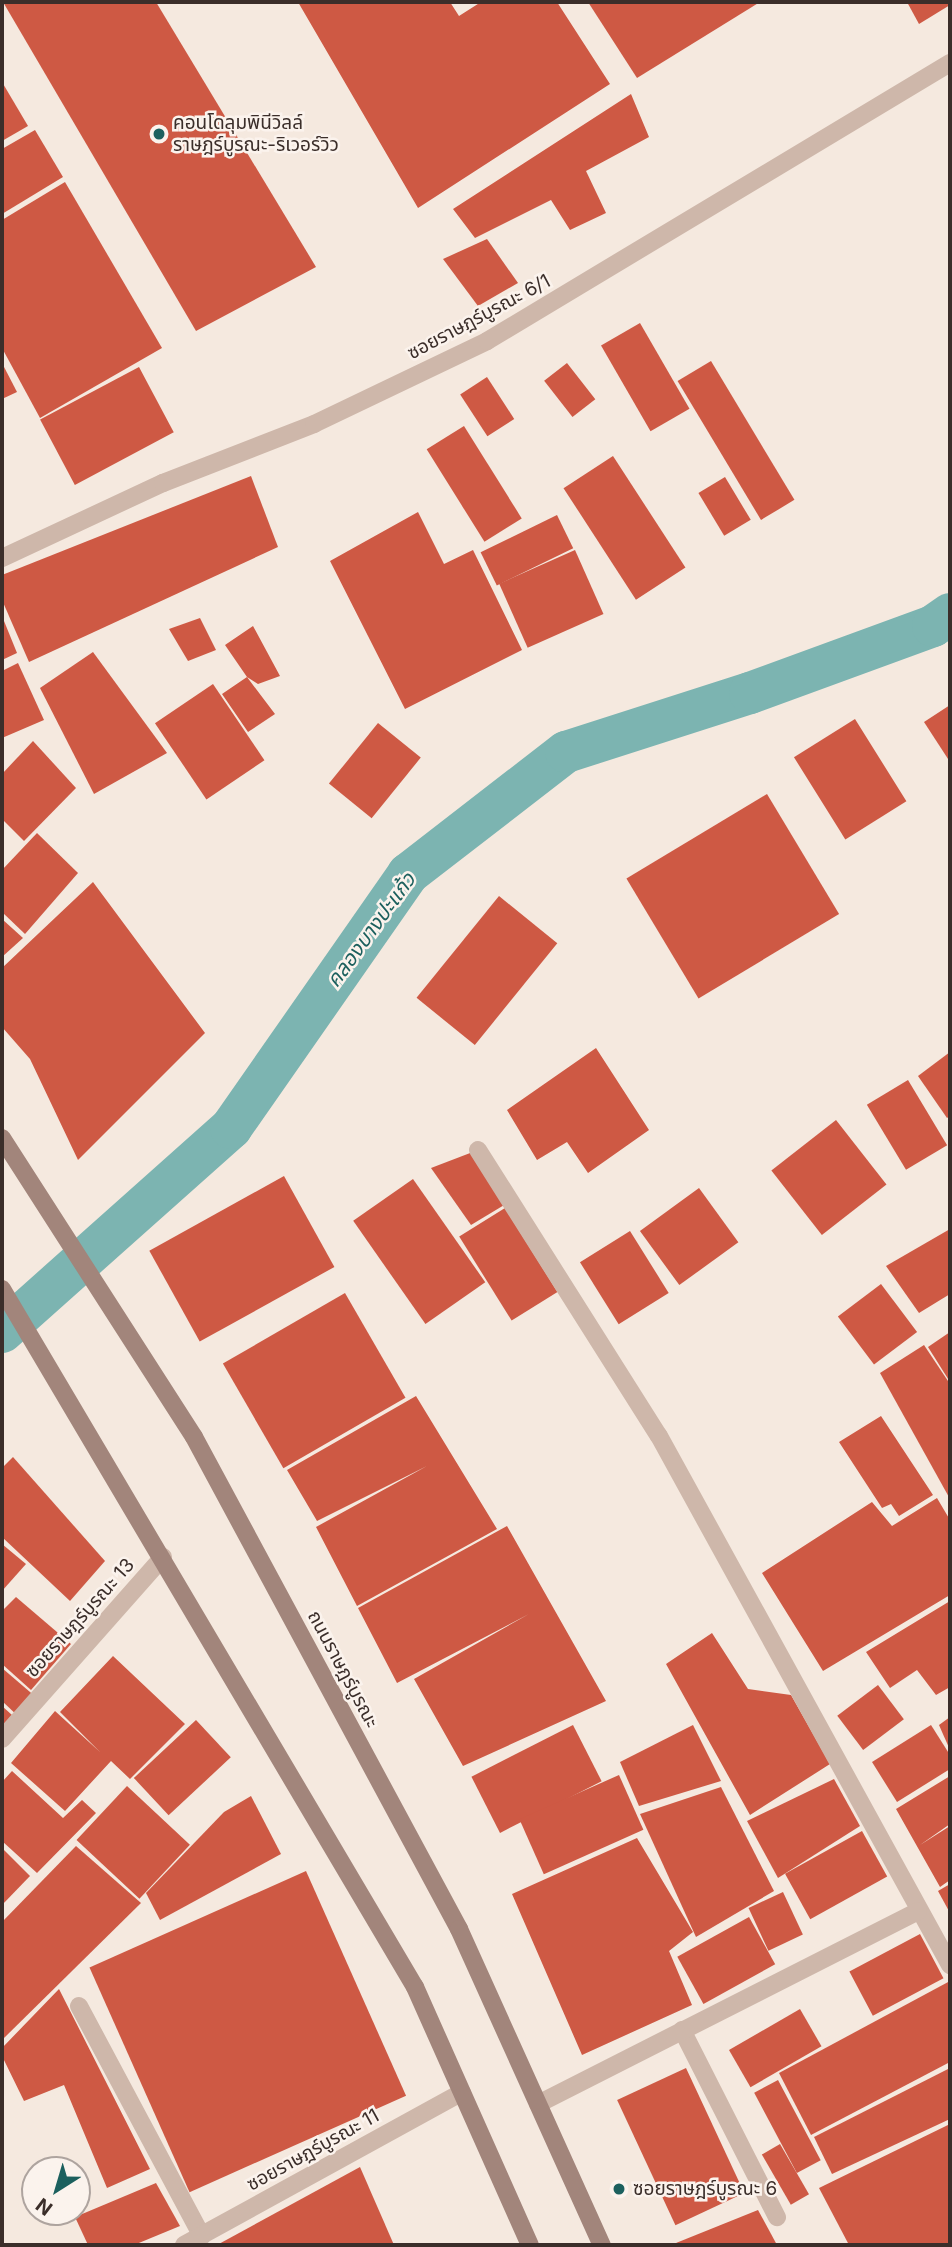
<!DOCTYPE html>
<html>
<head>
<meta charset="utf-8">
<style>
  body { margin:0 }
  #map { position:relative; width:952px; height:2247px; overflow:hidden; background:#f5e9df; font-family:Inter,"Noto Sans Thai",sans-serif }
  div>[style] { position:absolute }
  .canal>* { height:42px; margin:-21px; padding:0 21px; transform-origin:21px; border-radius:21px; background:#7cb4b1 }
  .building>* { inset:0; background:#ce5944; transform-origin:0 0 }
  .service>* { height:18px; margin:-9px; padding:0 9px; transform-origin:9px; border-radius:9px; background:#ceb7aa }
  .minor>* { height:18px; margin:-9px; padding:0 9px; transform-origin:9px; border-radius:9px; background:#ceb7aa }
  .tertiary>* { height:18px; margin:-9px; padding:0 9px; transform-origin:9px; border-radius:9px; background:#ceb7aa }
  .secondary>* { height:18px; margin:-9px; padding:0 9px; transform-origin:9px; border-radius:9px; background:#a2857b }
  .dots>* { width:19px; height:19px; translate:-50% -50%; box-sizing:border-box; border:4px solid #fbf3ed; border-radius:50% }
  span { translate:-50% -50%; white-space:nowrap; text-align:center; line-height:1.15; -webkit-text-stroke:5px #fbf3ed; paint-order:stroke }
  .poi-label { font-size:19px; color:#3b2e2a }
  .left { translate:0 -50%; text-align:left }
  .street-label { font-size:19px; color:#3b2e2a }
  .water-label { font-size:21px; color:#1c605e; font-style:italic }
  .frame { position:absolute; inset:0; border:4px solid #3b2e2a; pointer-events:none }
  .north { position:absolute; left:21px; top:2156px; width:70px; height:70px; box-sizing:border-box; background:#fbf3ed; border:2px solid #aea49f; border-radius:50%; rotate:217deg; font-size:19px; font-weight:700; line-height:28px; text-align:center; color:#3b2e2a }
  .north::after { content:''; display:block; margin:auto; width:24px; height:32px; background:#1c605e; clip-path:polygon(50% 0,100% 100%,50% 72%,0 100%) }
</style>
</head>
<body>
<div id="map">
  <div class="canal">
    <div style="left:2px;top:1332px;width:307px;rotate:-41.7deg"></div>
    <div style="left:231px;top:1128px;width:310px;rotate:-55.1deg"></div>
    <div style="left:408px;top:874px;width:200px;rotate:-37.7deg"></div>
    <div style="left:566px;top:752px;width:193px;rotate:-17.8deg"></div>
    <div style="left:750px;top:693px;width:195px;rotate:-20.1deg"></div>
    <div style="left:933px;top:626px;width:21px;rotate:-35deg"></div>
  </div>
  <div class="building">
    <div style="clip-path:polygon(3px 2px,156px 2px,316px 267px,196px 331px)"></div>
    <div style="clip-path:polygon(298px 2px,450px 2px,459px 16px,481px 2px,557px 2px,610px 84px,418px 208px)"></div>
    <div style="clip-path:polygon(588px 2px,760px 2px,637px 78px)"></div>
    <div style="clip-path:polygon(907px 2px,950px 2px,950px 5px,919px 24px)"></div>
    <div style="clip-path:polygon(2px 82px,28px 126px,2px 141px)"></div>
    <div style="clip-path:polygon(631px 94px,649px 137px,586px 171px,606px 213px,570px 230px,551px 200px,475px 238px,453px 209px)"></div>
    <div style="clip-path:polygon(35px 130px,63px 177px,2px 214px,2px 149px)"></div>
    <div style="clip-path:polygon(65px 182px,162px 348px,40px 418px,2px 348px,2px 220px)"></div>
    <div style="clip-path:polygon(487px 239px,518px 283px,478px 306px,443px 259px)"></div>
    <div style="left:640px;top:323px;width:99px;height:45px;rotate:60deg"></div>
    <div style="left:711px;top:361px;width:162px;height:39px;rotate:59deg"></div>
    <div style="clip-path:polygon(2px 363px,17px 392px,2px 399px)"></div>
    <div style="left:567px;top:363px;width:46px;height:29px;rotate:52deg"></div>
    <div style="left:139px;top:367px;width:74px;height:112px;rotate:62deg"></div>
    <div style="left:487px;top:377px;width:50px;height:32px;rotate:57deg"></div>
    <div style="left:464px;top:426px;width:109px;height:44px;rotate:58deg"></div>
    <div style="left:613px;top:456px;width:133px;height:59px;rotate:57deg"></div>
    <div style="clip-path:polygon(251px 476px,278px 547px,29px 662px,2px 600px,2px 575px)"></div>
    <div style="left:725px;top:477px;width:50px;height:31px;rotate:59deg"></div>
    <div style="clip-path:polygon(418px 512px,444px 564px,473px 550px,522px 650px,405px 709px,330px 561px)"></div>
    <div style="left:557px;top:515px;width:37px;height:85px;rotate:64deg"></div>
    <div style="left:575px;top:550px;width:70px;height:83px;rotate:66deg"></div>
    <div style="clip-path:polygon(2px 616px,17px 653px,2px 660px)"></div>
    <div style="clip-path:polygon(200px 618px,216px 650px,188px 661px,169px 629px)"></div>
    <div style="clip-path:polygon(253px 626px,280px 676px,258px 684px,247px 677px,275px 714px,248px 732px,222px 694px,247px 677px,225px 645px)"></div>
    <div style="clip-path:polygon(93px 652px,167px 753px,94px 794px,40px 688px)"></div>
    <div style="clip-path:polygon(18px 663px,44px 720px,2px 738px,2px 671px)"></div>
    <div style="left:213px;top:684px;width:92px;height:70px;rotate:56deg"></div>
    <div style="clip-path:polygon(950px 705px,950px 762px,924px 722px)"></div>
    <div style="left:855px;top:719px;width:97px;height:72px;rotate:58deg"></div>
    <div style="left:378px;top:723px;width:55px;height:78px;rotate:39deg"></div>
    <div style="clip-path:polygon(33px 741px,76px 788px,24px 841px,2px 819px,2px 774px)"></div>
    <div style="left:767px;top:794px;width:140px;height:164px;rotate:59deg"></div>
    <div style="clip-path:polygon(37px 833px,78px 873px,25px 934px,2px 912px,2px 870px)"></div>
    <div style="clip-path:polygon(93px 882px,205px 1033px,78px 1160px,30px 1059px,2px 1027px,2px 968px)"></div>
    <div style="left:499px;top:896px;width:75px;height:131px;rotate:39deg"></div>
    <div style="clip-path:polygon(2px 919px,23px 938px,2px 957px)"></div>
    <div style="clip-path:polygon(596px 1048px,649px 1130px,588px 1173px,567px 1142px,537px 1160px,507px 1110px)"></div>
    <div style="clip-path:polygon(950px 1052px,950px 1116px,947px 1118px,918px 1076px)"></div>
    <div style="left:908px;top:1080px;width:76px;height:48px;rotate:59deg"></div>
    <div style="left:836px;top:1120px;width:82px;height:82px;rotate:52deg"></div>
    <div style="clip-path:polygon(478px 1150px,511px 1201px,471px 1225px,431px 1168px)"></div>
    <div style="left:284px;top:1176px;width:104px;height:154px;rotate:61deg"></div>
    <div style="left:413px;top:1179px;width:126px;height:73px;rotate:55deg"></div>
    <div style="left:699px;top:1188px;width:67px;height:73px;rotate:54deg"></div>
    <div style="left:505px;top:1208px;width:99px;height:54px;rotate:58deg"></div>
    <div style="clip-path:polygon(950px 1229px,950px 1294px,919px 1313px,886px 1266px)"></div>
    <div style="left:630px;top:1231px;width:73px;height:59px;rotate:58deg"></div>
    <div style="left:881px;top:1284px;width:60px;height:54px;rotate:53deg"></div>
    <div style="left:345px;top:1293px;width:121px;height:141px;rotate:60deg"></div>
    <div style="clip-path:polygon(950px 1332px,950px 1382px,928px 1347px)"></div>
    <div style="clip-path:polygon(924px 1345px,950px 1384px,950px 1499px,880px 1373px)"></div>
    <div style="clip-path:polygon(416px 1396px,497px 1529px,357px 1606px,316px 1527px,427px 1466px,317px 1521px,287px 1470px)"></div>
    <div style="clip-path:polygon(881px 1416px,933px 1495px,899px 1516px,891px 1504px,882px 1508px,839px 1442px)"></div>
    <div style="clip-path:polygon(13px 1457px,105px 1561px,70px 1601px,2px 1537px,2px 1468px)"></div>
    <div style="clip-path:polygon(937px 1498px,950px 1520px,950px 1595px,823px 1671px,762px 1573px,872px 1502px,892px 1526px)"></div>
    <div style="clip-path:polygon(507px 1526px,606px 1701px,463px 1766px,414px 1679px,529px 1614px,397px 1683px,358px 1608px)"></div>
    <div style="clip-path:polygon(2px 1544px,26px 1564px,2px 1591px)"></div>
    <div style="clip-path:polygon(16px 1597px,71px 1644px,31px 1690px,2px 1664px,2px 1611px)"></div>
    <div style="clip-path:polygon(950px 1601px,950px 1687px,936px 1695px,917px 1670px,890px 1688px,866px 1652px)"></div>
    <div style="clip-path:polygon(712px 1633px,748px 1689px,791px 1695px,830px 1764px,750px 1815px,666px 1664px)"></div>
    <div style="clip-path:polygon(113px 1656px,185px 1724px,130px 1779px,111px 1761px,65px 1811px,11px 1763px,55px 1711px,100px 1752px,60px 1712px)"></div>
    <div style="clip-path:polygon(2px 1668px,37px 1698px,20px 1718px,2px 1701px)"></div>
    <div style="left:878px;top:1685px;width:43px;height:51px;rotate:53deg"></div>
    <div style="clip-path:polygon(2px 1706px,12px 1715px,2px 1727px)"></div>
    <div style="clip-path:polygon(950px 1717px,950px 1750px,939px 1725px)"></div>
    <div style="left:196px;top:1720px;width:51px;height:85px;rotate:47deg"></div>
    <div style="left:573px;top:1725px;width:63px;height:114px;rotate:63deg"></div>
    <div style="clip-path:polygon(693px 1725px,721px 1781px,639px 1806px,620px 1762px)"></div>
    <div style="clip-path:polygon(931px 1725px,950px 1755px,950px 1769px,897px 1802px,872px 1762px)"></div>
    <div style="clip-path:polygon(12px 1771px,63px 1818px,82px 1800px,96px 1813px,37px 1873px,2px 1841px,2px 1782px)"></div>
    <div style="left:619px;top:1775px;width:60px;height:109px;rotate:66deg"></div>
    <div style="clip-path:polygon(950px 1776px,950px 1824px,920px 1845px,950px 1826px,950px 1880px,940px 1887px,896px 1809px)"></div>
    <div style="clip-path:polygon(834px 1779px,860px 1826px,778px 1878px,747px 1821px)"></div>
    <div style="left:127px;top:1786px;width:86px;height:74px;rotate:43deg"></div>
    <div style="clip-path:polygon(721px 1787px,774px 1891px,696px 1937px,640px 1814px)"></div>
    <div style="clip-path:polygon(251px 1796px,281px 1854px,160px 1920px,146px 1893px,224px 1812px)"></div>
    <div style="left:862px;top:1831px;width:52px;height:88px;rotate:61deg"></div>
    <div style="clip-path:polygon(637px 1838px,693px 1932px,669px 1951px,692px 2005px,582px 2055px,512px 1894px)"></div>
    <div style="clip-path:polygon(76px 1846px,141px 1903px,2px 2040px,2px 1922px)"></div>
    <div style="clip-path:polygon(2px 1848px,30px 1876px,2px 1905px)"></div>
    <div style="left:306px;top:1871px;width:246px;height:237px;rotate:66deg"></div>
    <div style="clip-path:polygon(950px 1884px,950px 1913px,938px 1891px)"></div>
    <div style="left:783px;top:1892px;width:47px;height:38px;rotate:65deg"></div>
    <div style="left:749px;top:1917px;width:54px;height:82px;rotate:61deg"></div>
    <div style="left:920px;top:1934px;width:50px;height:80px;rotate:62deg"></div>
    <div style="clip-path:polygon(950px 1981px,950px 2062px,811px 2135px,779px 2073px)"></div>
    <div style="clip-path:polygon(59px 1989px,150px 2169px,107px 2188px,64px 2085px,24px 2101px,2px 2056px,2px 2048px)"></div>
    <div style="left:800px;top:2009px;width:43px;height:82px;rotate:60deg"></div>
    <div style="left:686px;top:2068px;width:138px;height:76px;rotate:65deg"></div>
    <div style="clip-path:polygon(950px 2068px,950px 2119px,832px 2174px,814px 2137px)"></div>
    <div style="left:778px;top:2080px;width:91px;height:27px;rotate:62deg"></div>
    <div style="clip-path:polygon(950px 2124px,950px 2245px,849px 2245px,819px 2188px)"></div>
    <div style="left:780px;top:2144px;width:58px;height:21px;rotate:60deg"></div>
    <div style="clip-path:polygon(360px 2167px,394px 2245px,217px 2245px)"></div>
    <div style="clip-path:polygon(156px 2183px,180px 2226px,134px 2245px,88px 2245px,75px 2217px)"></div>
    <div style="clip-path:polygon(758px 2210px,777px 2245px,671px 2245px)"></div>
  </div>
  <div class="service">
    <div style="left:79px;top:2006px;width:261px;rotate:61.9deg"></div>
    <div style="left:682px;top:2030px;width:210px;rotate:63.1deg"></div>
  </div>
  <div class="minor">
    <div style="left:478px;top:1150px;width:338px;rotate:57.7deg"></div>
    <div style="left:659px;top:1436px;width:604px;rotate:61.19deg"></div>
    <div style="left:2px;top:1739px;width:243px;rotate:-48.5deg"></div>
    <div style="left:538px;top:2104px;width:426px;rotate:-26.9deg"></div>
    <div style="left:184px;top:2245px;width:317px;rotate:-28.8deg"></div>
  </div>
  <div class="tertiary">
    <div style="left:2px;top:558px;width:178px;rotate:-25deg"></div>
    <div style="left:163px;top:483px;width:162px;rotate:-21.3deg"></div>
    <div style="left:314px;top:424px;width:192px;rotate:-25.6deg"></div>
    <div style="left:487px;top:341px;width:540px;rotate:-30.98deg"></div>
  </div>
  <div class="secondary">
    <div style="left:2px;top:1138px;width:355px;rotate:57.3deg"></div>
    <div style="left:194px;top:1437px;width:559px;rotate:61.69deg"></div>
    <div style="left:459px;top:1929px;width:347px;rotate:65.7deg"></div>
    <div style="left:2px;top:1289px;width:811px;rotate:59.39deg"></div>
    <div style="left:415px;top:1987px;width:282px;rotate:66deg"></div>
  </div>
  <div class="dots">
    <div style="left:159px;top:134px;background:#1c605e"></div>
    <div style="left:619px;top:2189px;background:#1c605e"></div>
  </div>
  <div class="poi-label">
    <span class="left" style="left:173px;top:134px">คอนโดลุมพินีวิลล์<br>ราษฎร์บูรณะ-ริเวอร์วิว</span>
    <span class="left" style="left:633px;top:2189px">ซอยราษฎร์บูรณะ 6</span>
  </div>
  <div class="street-label">
    <span style="left:479px;top:317px;rotate:-28deg">ซอยราษฎร์บูรณะ 6/1</span>
    <span style="left:80px;top:1618px;rotate:-48deg">ซอยราษฎร์บูรณะ 13</span>
    <span style="left:343px;top:1669px;rotate:62deg">ถนนราษฎร์บูรณะ</span>
    <span style="left:313px;top:2150px;rotate:-29deg">ซอยราษฎร์บูรณะ 11</span>
  </div>
  <div class="water-label">
    <span style="left:371px;top:930px;rotate:-54deg">คลองบางปะแก้ว</span>
  </div>
  <div class="frame"></div>
  <div class="north">N</div>
</div>
</body>
</html>
